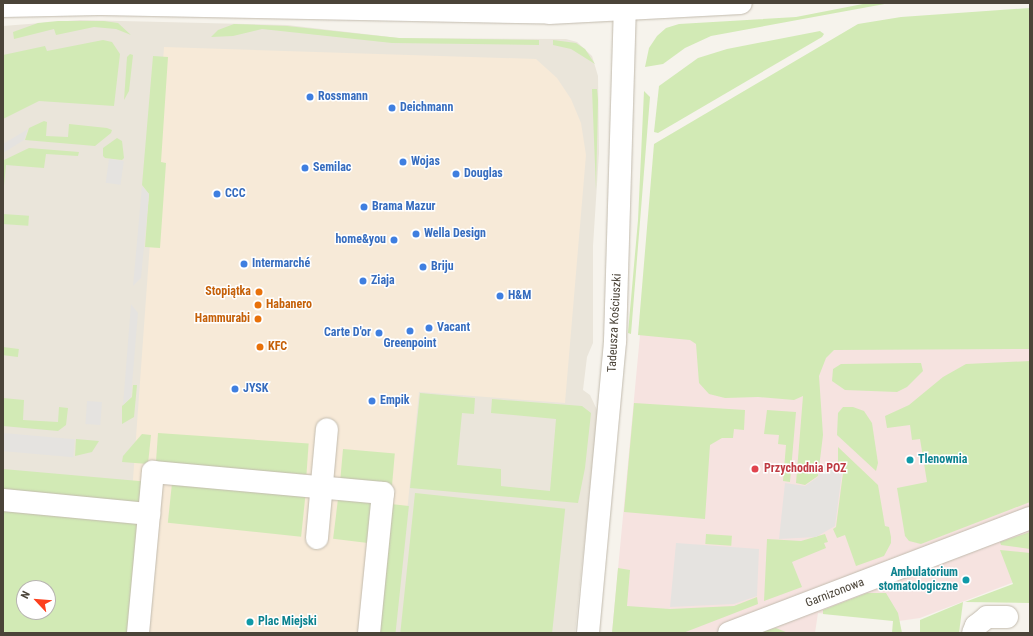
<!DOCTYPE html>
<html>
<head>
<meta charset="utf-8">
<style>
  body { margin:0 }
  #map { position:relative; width:1033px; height:636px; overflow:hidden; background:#f6f3ec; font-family:"Roboto Condensed",sans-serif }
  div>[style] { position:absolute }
  .residential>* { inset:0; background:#eae5da }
  .commercial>* { inset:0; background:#f7ead8 }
  .medical>* { inset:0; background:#f6e3e0 }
  .green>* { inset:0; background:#d2eab5; transform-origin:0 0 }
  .parking>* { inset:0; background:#e5e3e0; transform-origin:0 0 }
  .roads { filter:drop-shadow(0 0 1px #c2bbae) drop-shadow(0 0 1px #c2bbae) }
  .minor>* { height:22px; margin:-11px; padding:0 11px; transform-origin:11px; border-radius:11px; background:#fff }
  .dots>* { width:11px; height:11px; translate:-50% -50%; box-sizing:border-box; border:2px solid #fff; border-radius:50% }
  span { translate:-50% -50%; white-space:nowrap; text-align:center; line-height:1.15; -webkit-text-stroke:3px #fff; paint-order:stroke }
  .shop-label { font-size:12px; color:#366cbe; font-weight:700 }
  .left { translate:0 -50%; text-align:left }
  .right { translate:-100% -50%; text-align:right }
  .food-label { font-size:12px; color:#c56008; font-weight:700 }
  .street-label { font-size:12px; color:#4b4439 }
  .culture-label { font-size:12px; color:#0d838f; font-weight:700 }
  .health-label { font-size:12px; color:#be3a42; font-weight:700 }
  .frame { position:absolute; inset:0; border:4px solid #4b4439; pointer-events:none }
  .north { position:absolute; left:16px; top:580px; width:40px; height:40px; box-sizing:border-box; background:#fff; border:1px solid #b7b4b0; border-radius:50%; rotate:296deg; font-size:11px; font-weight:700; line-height:16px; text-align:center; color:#4b4439 }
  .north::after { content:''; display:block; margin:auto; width:14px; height:18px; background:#fc3f1d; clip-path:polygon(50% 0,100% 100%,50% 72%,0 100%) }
</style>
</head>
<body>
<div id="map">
  <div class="residential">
    <div style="clip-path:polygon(evenodd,80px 20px,287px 25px,399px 38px,566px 39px,577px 42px,592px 56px,598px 76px,599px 153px,593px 246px,593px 343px,587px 357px,583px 390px,590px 395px,598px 412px,575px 633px,3px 633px,3px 26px,80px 20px,24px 588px,48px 588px,48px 612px,24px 612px,24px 588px)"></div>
  </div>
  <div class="commercial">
    <div style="clip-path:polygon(164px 47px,536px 59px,557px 78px,571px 99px,581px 123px,586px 155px,565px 403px,419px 392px,395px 633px,122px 633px)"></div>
  </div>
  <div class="medical">
    <div style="clip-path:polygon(1030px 198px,1030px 576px,920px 618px,899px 621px,818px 613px,815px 633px,612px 633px,640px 335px)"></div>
  </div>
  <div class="green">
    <div style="clip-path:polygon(868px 3px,890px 3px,711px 36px,685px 48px,663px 64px,645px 67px,649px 48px,657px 36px,666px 28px,679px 24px,796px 17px)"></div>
    <div style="clip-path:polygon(1030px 8px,1030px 349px,834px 350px,826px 358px,819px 376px,823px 435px,818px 476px,805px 485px,796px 483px,803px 396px,794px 400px,758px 397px,725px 398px,709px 394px,699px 383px,696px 344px,690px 340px,638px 335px,654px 144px,858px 24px,901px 17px)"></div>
    <div style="clip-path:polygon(58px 21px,104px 21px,118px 23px,131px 35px,116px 29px,94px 27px,56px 35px,54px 29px,14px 39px,13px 32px,38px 23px)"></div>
    <div style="clip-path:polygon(234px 24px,287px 26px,399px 38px,539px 40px,539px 45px,392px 43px,262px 29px,233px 36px,211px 37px,218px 30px)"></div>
    <div style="clip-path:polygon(820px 31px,824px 34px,822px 37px,658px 133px,654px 132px,659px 86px,698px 58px,727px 49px)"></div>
    <div style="clip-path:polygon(103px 40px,112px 42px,120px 54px,114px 106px,39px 101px,3px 119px,3px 55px,45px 46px,47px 51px)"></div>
    <div style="clip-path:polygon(553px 40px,576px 43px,585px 49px,595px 64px,571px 49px,553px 45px)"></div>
    <div style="clip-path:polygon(130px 54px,133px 55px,129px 91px,124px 100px,127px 57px)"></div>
    <div style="clip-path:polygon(153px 56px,168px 57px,161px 162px,166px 163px,160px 248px,145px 247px,149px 194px,142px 185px)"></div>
    <div style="clip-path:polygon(592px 89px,597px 89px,598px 100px,596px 190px)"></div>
    <div style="clip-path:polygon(644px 91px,650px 97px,631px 334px,628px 333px,638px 220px)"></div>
    <div style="clip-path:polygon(44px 121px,47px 122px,46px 136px,68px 137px,69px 124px,107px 128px,112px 130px,111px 133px,95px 146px,25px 140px,29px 128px)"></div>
    <div style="clip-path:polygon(117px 138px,122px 141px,124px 158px,122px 160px,105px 158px,103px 156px,103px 148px)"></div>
    <div style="clip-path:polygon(29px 148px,79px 152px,78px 156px,46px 154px,44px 168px,6px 165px,3px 196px,4px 160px)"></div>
    <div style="left:3px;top:214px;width:26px;height:10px;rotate:4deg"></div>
    <div style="left:3px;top:347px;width:16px;height:8px;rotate:7deg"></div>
    <div style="clip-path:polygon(1030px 361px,1030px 502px,921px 544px,909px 541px,905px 536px,897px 488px,927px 482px,920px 439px,912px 440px,910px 425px,887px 428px,885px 416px,909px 405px,943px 377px,966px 364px)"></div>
    <div style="clip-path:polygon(916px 363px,921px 363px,923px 371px,907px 387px,897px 392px,845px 390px,832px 381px,833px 369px,841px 364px)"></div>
    <div style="clip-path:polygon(133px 385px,137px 385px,134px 417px,122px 424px,122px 406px,132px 397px)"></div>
    <div style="clip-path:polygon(420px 393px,475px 398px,474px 414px,462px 413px,457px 465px,501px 469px,501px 486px,550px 491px,556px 419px,491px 413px,492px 399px,582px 406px,591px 413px,585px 468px,578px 503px,410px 488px)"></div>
    <div style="clip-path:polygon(3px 398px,24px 400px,23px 420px,58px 422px,59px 407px,68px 408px,66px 425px,58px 431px,3px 426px)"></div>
    <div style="clip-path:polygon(634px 403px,745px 410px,744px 430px,734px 429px,733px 438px,722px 438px,710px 445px,705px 519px,624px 512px)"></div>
    <div style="clip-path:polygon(843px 407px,853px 407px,864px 411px,872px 423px,878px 463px,876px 471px,837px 435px,838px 413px)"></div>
    <div style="clip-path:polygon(767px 410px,796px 412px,790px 482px,783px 481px,786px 445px,778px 444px,779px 435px,764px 434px)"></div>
    <div style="left:158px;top:433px;width:151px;height:31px;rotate:4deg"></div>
    <div style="clip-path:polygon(142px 434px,151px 435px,148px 464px,122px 462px,123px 456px)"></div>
    <div style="clip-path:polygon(76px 439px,99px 441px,92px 452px,75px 456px)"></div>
    <div style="clip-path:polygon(838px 447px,878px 485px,885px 526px,889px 527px,891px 537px,891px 543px,884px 556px,856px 566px,845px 535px,837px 538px,833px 529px,836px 527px,844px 465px,838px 464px)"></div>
    <div style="left:343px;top:449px;width:52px;height:34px;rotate:5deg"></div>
    <div style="left:3px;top:469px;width:145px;height:24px;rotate:5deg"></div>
    <div style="left:172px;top:483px;width:134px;height:40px;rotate:6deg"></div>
    <div style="left:415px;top:493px;width:151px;height:141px;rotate:6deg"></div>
    <div style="left:338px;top:499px;width:35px;height:40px;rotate:7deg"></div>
    <div style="left:391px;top:504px;width:18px;height:130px;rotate:6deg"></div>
    <div style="clip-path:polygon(evenodd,3px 509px,139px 521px,129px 633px,3px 633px,3px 509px,24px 588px,48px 588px,48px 612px,24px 612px,24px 588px)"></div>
    <div style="clip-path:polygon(1030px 532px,1030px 549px,1001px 545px,1000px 542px)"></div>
    <div style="left:706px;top:534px;width:26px;height:10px;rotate:4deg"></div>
    <div style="clip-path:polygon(825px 534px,828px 542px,824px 543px,826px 548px,792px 562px,802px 587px,764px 601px,767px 539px,801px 541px)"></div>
    <div style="clip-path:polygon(1000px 550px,1030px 553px,1030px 603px,965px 602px,1013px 584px)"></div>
    <div style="clip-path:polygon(618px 568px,630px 570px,627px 606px,670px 609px,734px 606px,757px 597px,758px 604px,683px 633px,612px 633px)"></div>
    <div style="clip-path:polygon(867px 593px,886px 593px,898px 613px,902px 633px,892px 633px,893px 621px,823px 614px,823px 610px)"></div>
    <div style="clip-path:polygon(963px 602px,959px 633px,920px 633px,920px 620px)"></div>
    <div style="clip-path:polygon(776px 628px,788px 633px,760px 633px,770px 629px)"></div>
  </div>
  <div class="parking">
    <div style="clip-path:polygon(28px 129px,24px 140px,3px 153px,3px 144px)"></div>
    <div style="left:109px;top:159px;width:15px;height:24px;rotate:8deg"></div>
    <div style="clip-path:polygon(142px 186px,149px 194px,141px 278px,133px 286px)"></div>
    <div style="clip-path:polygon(131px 304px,138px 313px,131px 397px,123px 405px)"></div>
    <div style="left:87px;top:401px;width:15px;height:23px;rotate:4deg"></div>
    <div style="left:3px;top:433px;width:72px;height:18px;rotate:5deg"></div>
    <div style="clip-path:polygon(820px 465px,843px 465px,835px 526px,816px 537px,779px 539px,785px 483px,805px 486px,818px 477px)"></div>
    <div style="clip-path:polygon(676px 543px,759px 549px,757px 596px,734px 604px,670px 607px)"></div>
  </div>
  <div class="roads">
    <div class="minor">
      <div style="left:3px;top:6px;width:97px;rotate:-1.2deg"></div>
      <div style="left:100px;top:4px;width:449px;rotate:1.1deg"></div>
      <div style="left:549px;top:13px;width:192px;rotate:-3deg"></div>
      <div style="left:3px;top:500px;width:147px;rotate:5.5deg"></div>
      <div style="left:317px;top:538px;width:109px;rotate:-84.8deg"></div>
      <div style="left:138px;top:633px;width:162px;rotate:-84.7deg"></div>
      <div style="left:153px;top:472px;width:231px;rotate:5.2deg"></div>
      <div style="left:383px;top:493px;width:141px;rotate:95.7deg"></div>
      <div style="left:588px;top:633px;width:293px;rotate:-84.7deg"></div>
      <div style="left:615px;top:341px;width:330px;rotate:-88.3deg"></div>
      <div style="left:729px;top:633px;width:322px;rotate:-20.9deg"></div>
      <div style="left:973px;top:633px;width:8px;rotate:-67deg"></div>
      <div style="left:976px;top:626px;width:14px;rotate:-39deg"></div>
      <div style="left:987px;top:617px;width:20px"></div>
    </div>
  </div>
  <div class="dots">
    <div style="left:310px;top:97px;background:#3f7fe0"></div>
    <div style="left:392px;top:108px;background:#3f7fe0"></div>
    <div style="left:403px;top:162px;background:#3f7fe0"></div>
    <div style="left:305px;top:168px;background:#3f7fe0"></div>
    <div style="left:456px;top:174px;background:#3f7fe0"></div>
    <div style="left:217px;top:194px;background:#3f7fe0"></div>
    <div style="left:364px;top:207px;background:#3f7fe0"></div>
    <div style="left:416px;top:234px;background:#3f7fe0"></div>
    <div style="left:394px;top:240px;background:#3f7fe0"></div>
    <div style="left:244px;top:264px;background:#3f7fe0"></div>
    <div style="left:423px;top:267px;background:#3f7fe0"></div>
    <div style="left:363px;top:281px;background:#3f7fe0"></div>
    <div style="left:259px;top:292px;background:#e8710a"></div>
    <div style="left:500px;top:296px;background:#3f7fe0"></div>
    <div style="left:258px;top:305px;background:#e8710a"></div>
    <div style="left:258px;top:319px;background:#e8710a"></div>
    <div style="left:429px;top:328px;background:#3f7fe0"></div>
    <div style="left:410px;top:331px;background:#3f7fe0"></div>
    <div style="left:379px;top:333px;background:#3f7fe0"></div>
    <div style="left:260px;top:347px;background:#e8710a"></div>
    <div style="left:235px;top:389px;background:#3f7fe0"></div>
    <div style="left:372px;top:401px;background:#3f7fe0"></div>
    <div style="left:910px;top:460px;background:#0f9aa8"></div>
    <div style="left:755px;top:469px;background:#e0444e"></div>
    <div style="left:966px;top:580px;background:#0f9aa8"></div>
    <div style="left:250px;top:622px;background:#0f9aa8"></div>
  </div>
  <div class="shop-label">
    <span class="left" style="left:318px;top:97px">Rossmann</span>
    <span class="left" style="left:400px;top:108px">Deichmann</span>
    <span class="left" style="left:411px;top:162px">Wojas</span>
    <span class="left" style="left:313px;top:168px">Semilac</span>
    <span class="left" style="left:464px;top:174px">Douglas</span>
    <span class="left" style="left:225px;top:194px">CCC</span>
    <span class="left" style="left:372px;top:207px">Brama Mazur</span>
    <span class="left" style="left:424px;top:234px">Wella Design</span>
    <span class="right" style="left:386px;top:240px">home&amp;you</span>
    <span class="left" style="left:252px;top:264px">Intermarché</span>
    <span class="left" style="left:431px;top:267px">Briju</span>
    <span class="left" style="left:371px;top:281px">Ziaja</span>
    <span class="left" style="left:508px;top:296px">H&amp;M</span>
    <span class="left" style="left:437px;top:328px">Vacant</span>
    <span class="right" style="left:371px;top:333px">Carte D'or</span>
    <span style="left:410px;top:344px">Greenpoint</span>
    <span class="left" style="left:243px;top:389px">JYSK</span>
    <span class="left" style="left:380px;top:401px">Empik</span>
  </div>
  <div class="food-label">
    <span class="right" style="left:251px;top:292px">Stopiątka</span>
    <span class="left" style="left:266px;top:305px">Habanero</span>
    <span class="right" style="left:250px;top:319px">Hammurabi</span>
    <span class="left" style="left:268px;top:347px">KFC</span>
  </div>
  <div class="street-label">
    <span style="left:615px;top:323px;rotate:-87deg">Tadeusza Kościuszki</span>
    <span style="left:835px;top:593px;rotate:-21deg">Garnizonowa</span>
  </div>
  <div class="culture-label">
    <span class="left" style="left:918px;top:460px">Tlenownia</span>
    <span class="right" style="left:958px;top:580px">Ambulatorium<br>stomatologiczne</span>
    <span class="left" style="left:258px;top:622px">Plac Miejski</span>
  </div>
  <div class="health-label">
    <span class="left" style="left:764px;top:469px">Przychodnia POZ</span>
  </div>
  <div class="frame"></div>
  <div class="north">N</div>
</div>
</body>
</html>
